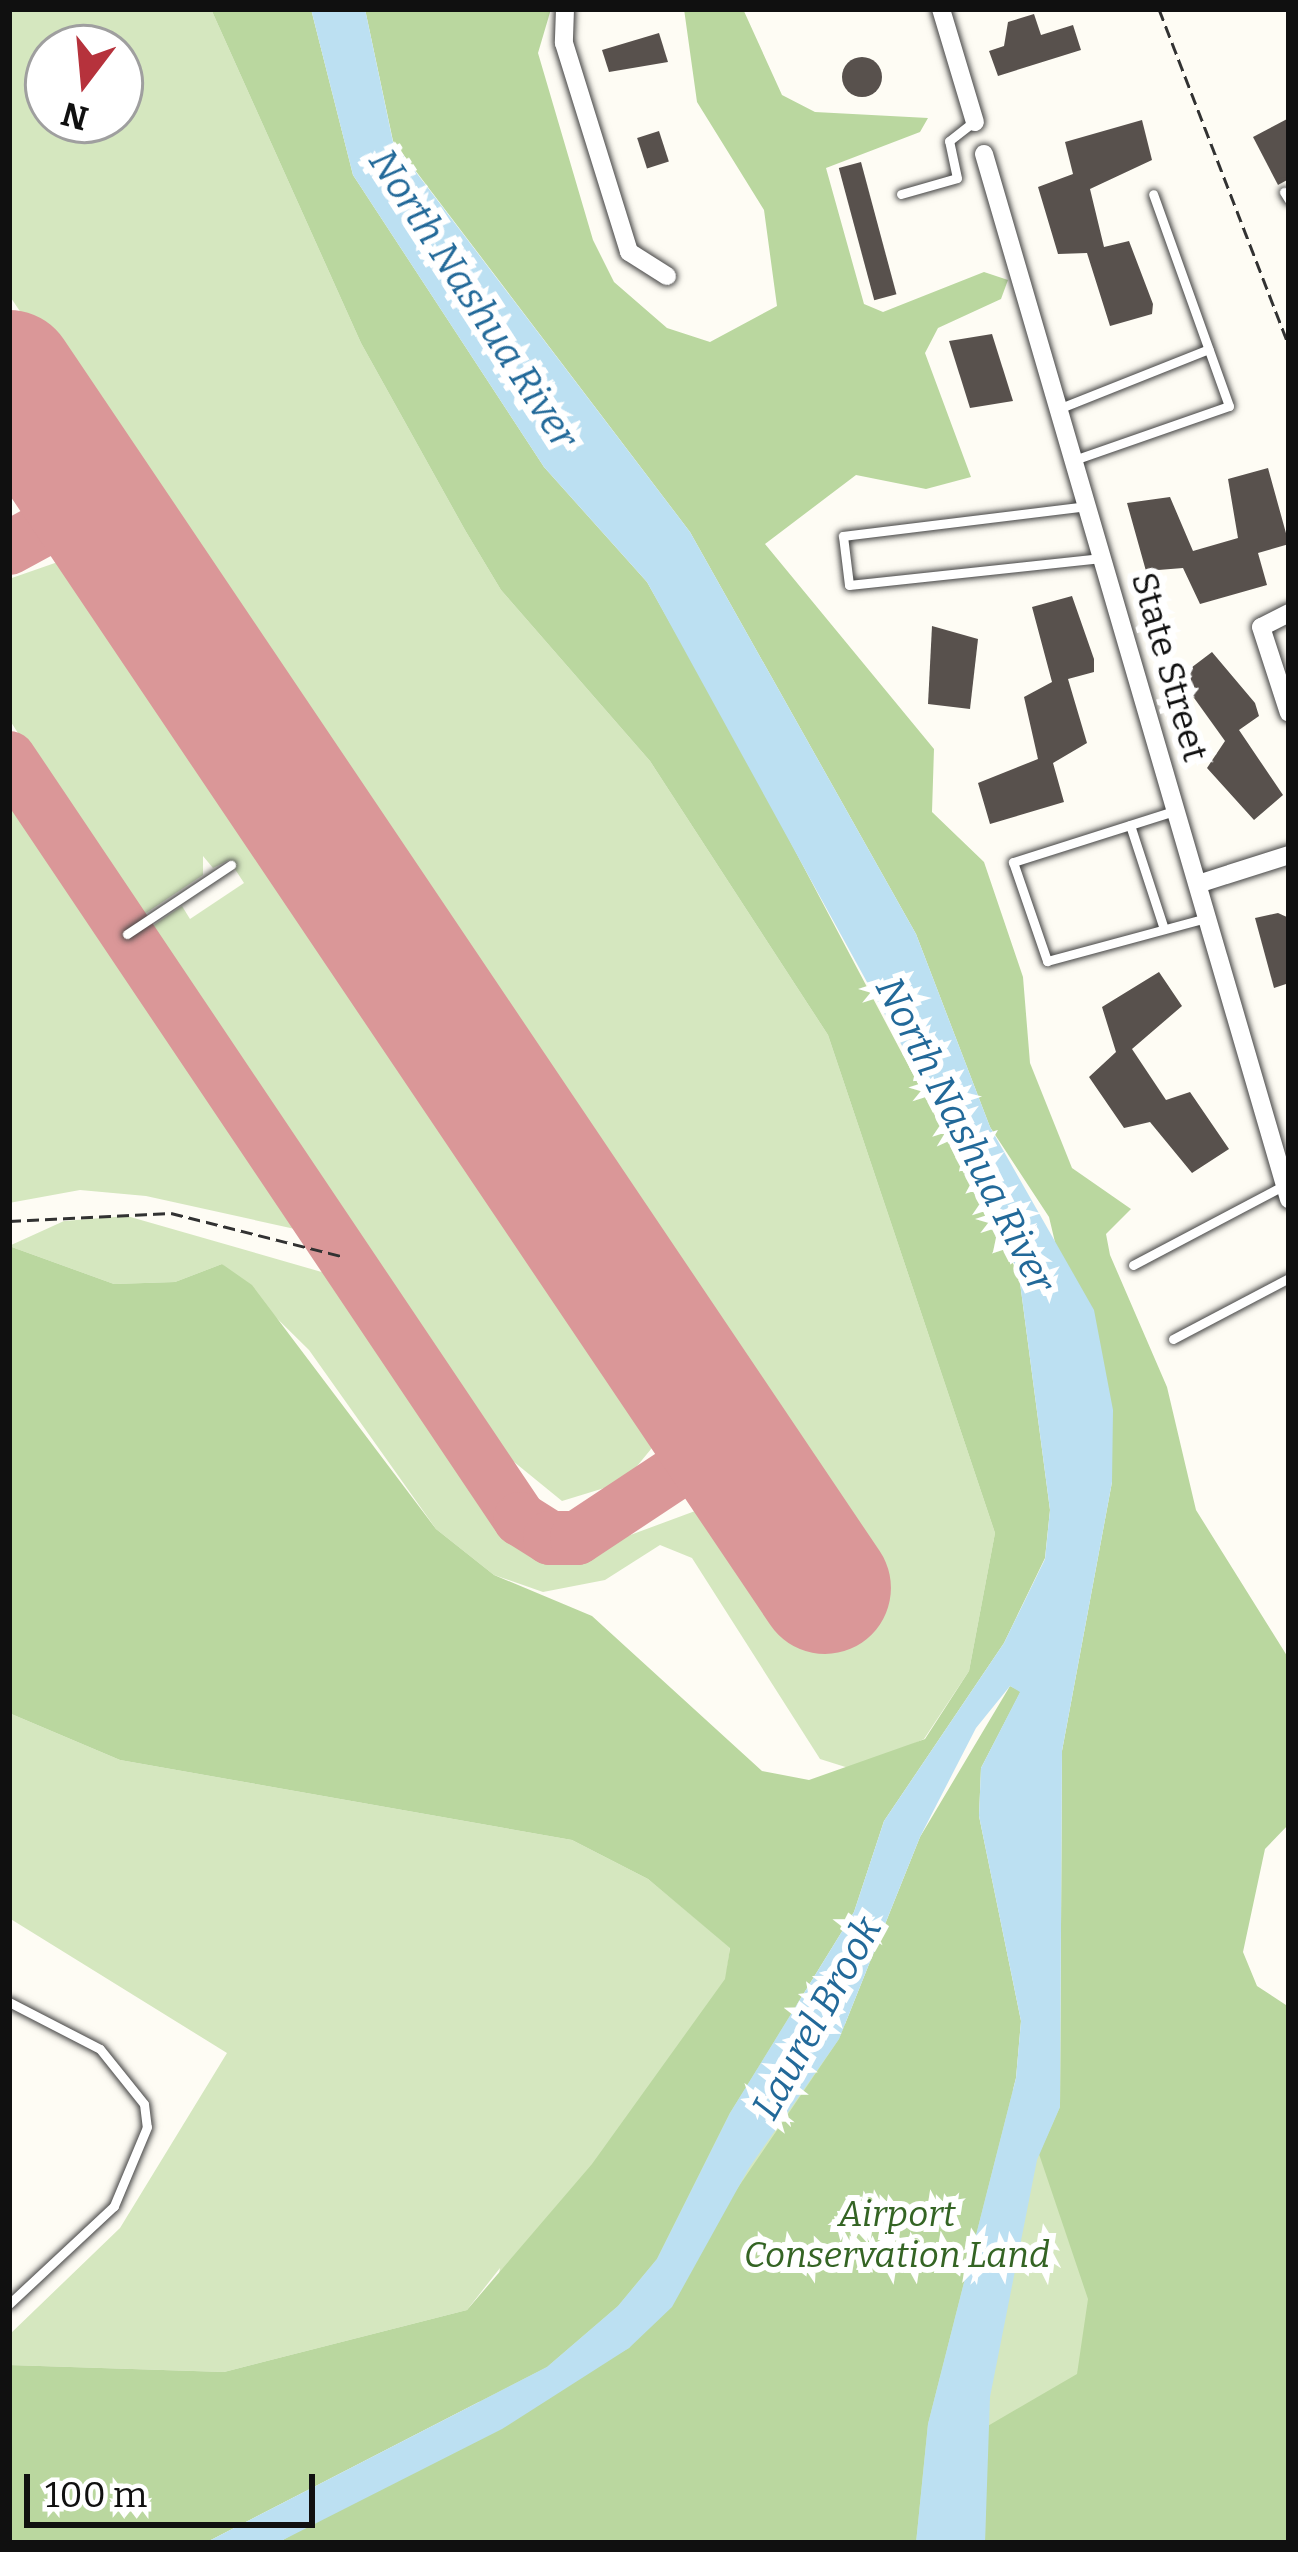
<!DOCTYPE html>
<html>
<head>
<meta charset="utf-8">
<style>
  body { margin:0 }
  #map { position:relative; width:1298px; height:2552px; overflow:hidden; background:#fefcf4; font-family:Bitter,serif }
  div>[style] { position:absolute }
  .green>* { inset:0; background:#d5e7bf }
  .forest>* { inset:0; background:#bad79f }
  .water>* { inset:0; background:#bce0f2 }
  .taxiway>* { height:54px; margin:-27px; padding:0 27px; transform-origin:27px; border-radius:27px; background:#da9798 }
  .runway>* { height:132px; margin:-66px; padding:0 66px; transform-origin:66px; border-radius:66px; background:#da9798 }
  .building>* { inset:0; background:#58514d; transform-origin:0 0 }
  .round { border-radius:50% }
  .path>* { height:3px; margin-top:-1.5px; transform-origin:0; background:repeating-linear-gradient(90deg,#323232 0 12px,transparent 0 18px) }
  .roads { filter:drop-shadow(0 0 3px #434343) drop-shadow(0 0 3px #434343) }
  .lane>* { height:9px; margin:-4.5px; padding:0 4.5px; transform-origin:4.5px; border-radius:4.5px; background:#fff }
  .street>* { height:18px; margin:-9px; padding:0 9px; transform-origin:9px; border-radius:9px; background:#fff }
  span { translate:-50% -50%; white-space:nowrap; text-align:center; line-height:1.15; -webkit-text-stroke:12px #fff; paint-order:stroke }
  .street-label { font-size:36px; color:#101010 }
  .park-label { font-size:36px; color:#346424; font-style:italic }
  .water-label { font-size:39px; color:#226999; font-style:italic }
  .frame { position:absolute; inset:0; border:12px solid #101010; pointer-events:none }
  .north { position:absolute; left:24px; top:24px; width:120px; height:120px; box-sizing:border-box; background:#fff; border:3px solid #9f9f9f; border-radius:50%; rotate:196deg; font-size:33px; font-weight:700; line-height:48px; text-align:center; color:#101010 }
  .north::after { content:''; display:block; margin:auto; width:42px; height:54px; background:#b6323c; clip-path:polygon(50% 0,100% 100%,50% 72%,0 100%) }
  .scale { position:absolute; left:24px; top:2474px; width:291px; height:54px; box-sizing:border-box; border:6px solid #101010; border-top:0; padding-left:15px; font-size:36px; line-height:42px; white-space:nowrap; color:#101010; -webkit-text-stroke:9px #fff; paint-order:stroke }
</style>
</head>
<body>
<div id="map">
  <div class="green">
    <div style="clip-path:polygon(evenodd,9px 9px,211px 9px,361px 343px,465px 530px,501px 590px,650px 761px,828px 1035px,995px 1533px,969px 1671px,924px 1739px,855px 1770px,820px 1759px,692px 1558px,660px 1545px,605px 1580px,543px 1592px,494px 1575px,436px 1529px,309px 1350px,222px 1264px,175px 1282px,114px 1284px,9px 1246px,64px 1221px,127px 1216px,339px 1277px,509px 1533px,533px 1551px,579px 1554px,714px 1504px,791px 1617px,863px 1565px,9px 295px,9px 9px,48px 48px,120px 48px,120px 120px,48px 120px,48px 48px)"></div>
    <div style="clip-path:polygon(75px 556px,665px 1432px,624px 1482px,562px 1501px,508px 1457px,145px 931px,182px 906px,190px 919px,244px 883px,229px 860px,213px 868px,203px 856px,203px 875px,137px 919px,9px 719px,9px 579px)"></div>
    <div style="clip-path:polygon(9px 790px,304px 1231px,146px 1196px,80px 1190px,9px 1203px)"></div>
    <div style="clip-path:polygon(9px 1713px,120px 1760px,572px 1840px,648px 1879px,730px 1947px,726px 1978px,1289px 2195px,1097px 2543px,457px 2543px,500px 2268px,467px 2310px,224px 2372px,9px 2365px,9px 2335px,120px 2228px,227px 2053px,9px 1918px)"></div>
  </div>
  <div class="forest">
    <div style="clip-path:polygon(211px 9px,311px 9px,353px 175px,544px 467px,647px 582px,743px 752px,1019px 1275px,1050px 1510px,1045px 1558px,1004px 1643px,884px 1821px,854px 1912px,730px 2113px,657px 2259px,618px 2306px,547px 2367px,205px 2543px,9px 2543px,9px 2365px,224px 2372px,467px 2310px,592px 2164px,725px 1979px,730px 1948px,648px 1879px,572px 1840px,120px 1760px,9px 1713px,9px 1246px,114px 1284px,175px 1282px,222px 1264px,252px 1285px,436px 1529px,494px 1575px,592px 1616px,762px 1771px,809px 1780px,925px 1739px,969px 1671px,995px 1533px,828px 1035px,650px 761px,501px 590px,465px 530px,361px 343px)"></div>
    <div style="clip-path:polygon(365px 9px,551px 9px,538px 53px,593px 240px,614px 282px,667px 328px,710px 342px,777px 306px,764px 210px,697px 102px,684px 9px,743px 9px,782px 95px,815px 112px,928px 118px,920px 132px,826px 168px,864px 304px,883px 312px,984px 272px,1008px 280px,1001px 299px,938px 328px,925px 353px,971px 477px,926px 489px,856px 475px,765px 544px,934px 749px,932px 812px,984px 862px,1023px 977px,1030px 1063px,1072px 1168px,1131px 1209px,1106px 1234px,1110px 1255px,1167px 1387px,1196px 1510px,1289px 1659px,1289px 1824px,1265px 1849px,1243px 1952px,1257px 1986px,1289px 2007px,1289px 2543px,985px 2543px,986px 2427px,1077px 2374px,1088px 2299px,1039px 2154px,1060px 2107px,1062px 1751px,1112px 1482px,1049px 1217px,990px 1127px,916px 934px,690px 532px,393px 141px)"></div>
    <div style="clip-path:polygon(1010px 1686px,1021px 1691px,981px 1768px,979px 1816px,1021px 2021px,1016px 2078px,928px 2424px,916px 2543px,277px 2543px,629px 2348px,839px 2039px,920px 1837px)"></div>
  </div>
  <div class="water">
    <div style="clip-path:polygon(311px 9px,365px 9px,393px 142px,690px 532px,916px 934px,990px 1127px,1094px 1310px,1113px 1410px,1112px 1482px,1062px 1751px,1060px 2107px,1037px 2160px,990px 2397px,985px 2543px,916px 2543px,928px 2424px,1016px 2078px,1021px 2021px,979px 1816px,981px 1768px,1020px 1692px,1010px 1686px,976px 1728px,920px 1837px,839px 2039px,749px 2168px,672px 2307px,629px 2348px,502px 2429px,277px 2543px,205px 2543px,547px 2367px,618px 2306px,657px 2259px,730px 2113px,854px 1912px,884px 1821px,1004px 1643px,1045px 1559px,1050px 1510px,1019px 1275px,984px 1195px,647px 582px,544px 467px,353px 175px)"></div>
  </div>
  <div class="taxiway">
    <div style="left:48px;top:522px;width:41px;rotate:-65.3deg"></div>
    <div style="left:65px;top:485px;width:40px;rotate:-103deg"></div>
    <div style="left:9px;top:548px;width:67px;rotate:-28.5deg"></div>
    <div style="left:68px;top:516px;width:59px;rotate:26.1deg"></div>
    <div style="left:9px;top:758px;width:917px;rotate:56.12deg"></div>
    <div style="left:520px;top:1519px;width:36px;rotate:32deg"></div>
    <div style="left:550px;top:1538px;width:27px"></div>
    <div style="left:577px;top:1538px;width:178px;rotate:-33.5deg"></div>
  </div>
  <div class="runway">
    <div style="left:9px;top:376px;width:1461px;rotate:56.05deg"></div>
  </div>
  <div class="building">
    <div style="clip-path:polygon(1034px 14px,1041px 35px,1073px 25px,1081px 50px,998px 76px,989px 51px,1004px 46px,1008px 22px)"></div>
    <div style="clip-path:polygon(659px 33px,668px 62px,609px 72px,602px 50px)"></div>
    <div class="round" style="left:842px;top:57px;width:40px;height:40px"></div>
    <div style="clip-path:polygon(1289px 118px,1289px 179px,1278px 185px,1253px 137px)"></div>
    <div style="clip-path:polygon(1142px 120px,1152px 160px,1090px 189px,1104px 247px,1129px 241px,1153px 304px,1152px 314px,1110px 326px,1087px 253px,1058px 254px,1038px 187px,1073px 174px,1065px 142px)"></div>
    <div style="left:659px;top:131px;width:32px;height:23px;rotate:72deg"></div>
    <div style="left:861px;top:162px;width:137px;height:23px;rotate:75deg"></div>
    <div style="clip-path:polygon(992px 334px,1013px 401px,970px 408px,949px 341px)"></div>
    <div style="clip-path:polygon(1268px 468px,1289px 544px,1258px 553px,1267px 585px,1200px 604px,1183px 568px,1146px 571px,1127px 503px,1170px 497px,1193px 551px,1238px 538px,1228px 479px)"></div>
    <div style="clip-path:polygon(1072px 596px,1094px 659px,1094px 672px,1068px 679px,1087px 743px,1053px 763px,1064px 802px,990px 824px,978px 783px,1038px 759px,1024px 697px,1052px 682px,1032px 607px)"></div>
    <div style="clip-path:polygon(932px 626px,978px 639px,970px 709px,928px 704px)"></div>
    <div style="clip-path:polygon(1212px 652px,1255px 703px,1259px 716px,1239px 730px,1283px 795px,1254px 820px,1207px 768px,1225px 741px,1179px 677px)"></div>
    <div style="clip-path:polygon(1278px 913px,1289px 918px,1289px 983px,1274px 988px,1255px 918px)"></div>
    <div style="clip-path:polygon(1159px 972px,1182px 1006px,1132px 1049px,1166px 1100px,1190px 1092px,1229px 1149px,1192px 1173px,1150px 1122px,1124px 1128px,1089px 1077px,1116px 1052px,1102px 1007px)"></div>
  </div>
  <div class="path">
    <div style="left:1159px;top:9px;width:361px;rotate:68.9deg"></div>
    <div style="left:9px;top:1221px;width:162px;rotate:-2.8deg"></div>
    <div style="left:171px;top:1213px;width:179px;rotate:14.2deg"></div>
  </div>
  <div class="roads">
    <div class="lane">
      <div style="left:1284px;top:192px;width:9px;rotate:58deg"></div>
      <div style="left:901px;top:194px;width:58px;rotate:-15.9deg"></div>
      <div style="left:957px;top:178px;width:38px;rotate:-102deg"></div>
      <div style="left:949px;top:141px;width:31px;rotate:-38deg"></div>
      <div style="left:1058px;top:409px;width:162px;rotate:-21.7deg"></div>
      <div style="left:1074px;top:460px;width:164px;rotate:-19.2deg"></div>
      <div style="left:1229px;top:406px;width:225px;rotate:-109.7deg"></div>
      <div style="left:1087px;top:506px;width:246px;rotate:173deg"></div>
      <div style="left:843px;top:536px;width:49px;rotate:83deg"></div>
      <div style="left:849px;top:585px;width:254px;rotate:-6.1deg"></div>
      <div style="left:1174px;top:811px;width:169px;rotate:162.4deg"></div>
      <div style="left:1013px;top:862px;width:105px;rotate:71deg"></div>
      <div style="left:1047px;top:961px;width:165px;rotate:-15.1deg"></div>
      <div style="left:1130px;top:825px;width:109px;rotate:71.9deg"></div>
      <div style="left:127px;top:934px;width:125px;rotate:-33.6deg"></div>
      <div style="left:1133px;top:1265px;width:172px;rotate:-27.8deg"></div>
      <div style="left:1173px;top:1339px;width:131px;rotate:-27.7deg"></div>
      <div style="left:9px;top:2002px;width:102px;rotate:27.3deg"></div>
      <div style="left:100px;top:2049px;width:70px;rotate:51.3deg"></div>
      <div style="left:144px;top:2104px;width:23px;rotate:83deg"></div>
      <div style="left:147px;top:2127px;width:86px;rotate:112.7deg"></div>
      <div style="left:114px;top:2206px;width:144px;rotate:137deg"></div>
    </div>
    <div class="street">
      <div style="left:565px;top:9px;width:34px;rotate:92deg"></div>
      <div style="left:564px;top:43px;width:219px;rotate:72.7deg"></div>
      <div style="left:629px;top:252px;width:45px;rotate:32.3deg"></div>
      <div style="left:941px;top:9px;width:118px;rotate:73.3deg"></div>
      <div style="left:984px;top:154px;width:1089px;rotate:73.73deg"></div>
      <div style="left:1289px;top:613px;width:31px;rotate:153deg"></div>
      <div style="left:1261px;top:627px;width:90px;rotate:72deg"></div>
      <div style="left:1198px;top:884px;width:96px;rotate:-17.7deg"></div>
    </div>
  </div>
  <div class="street-label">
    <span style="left:1169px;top:667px;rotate:74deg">State Street</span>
  </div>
  <div class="park-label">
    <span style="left:897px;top:2235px">Airport<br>Conservation Land</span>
  </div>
  <div class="water-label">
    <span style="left:473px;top:299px;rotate:57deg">North Nashua River</span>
    <span style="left:965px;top:1135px;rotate:63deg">North Nashua River</span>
    <span style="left:817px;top:2018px;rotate:-61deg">Laurel Brook</span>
  </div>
  <div class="frame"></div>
  <div class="north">N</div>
  <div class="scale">100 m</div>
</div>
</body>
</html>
